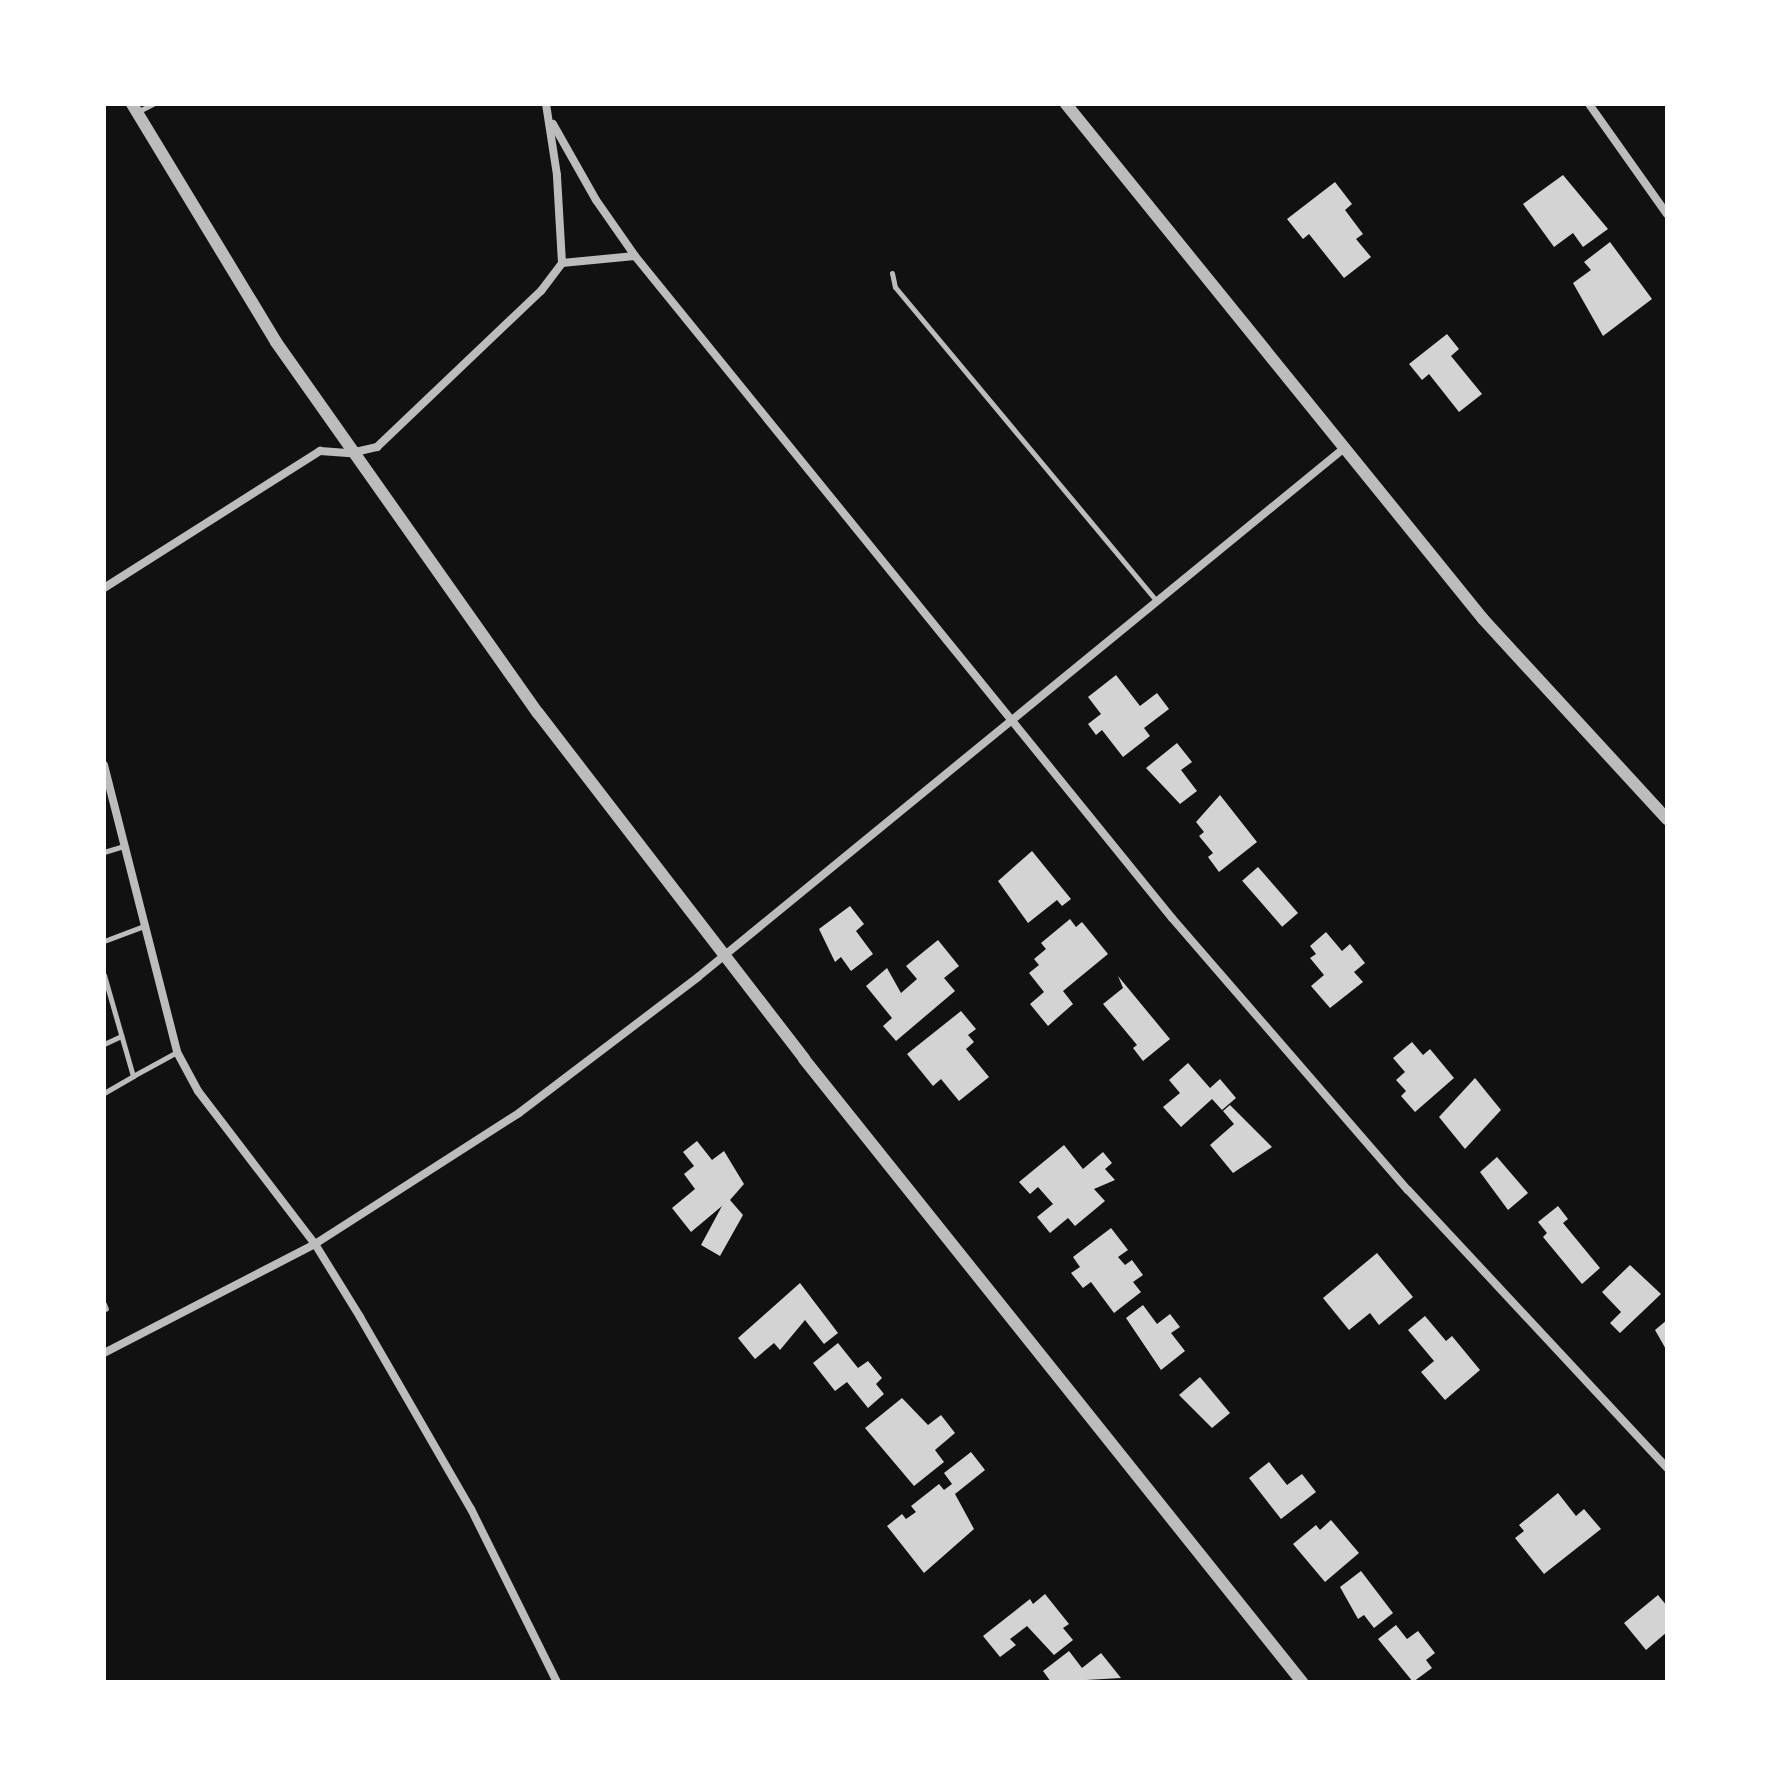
<!DOCTYPE html>
<html>
<head>
<meta charset="utf-8">
<style>
  body { margin:0 }
  #map { position:relative; width:1771px; height:1786px; overflow:hidden; background:#111; font-family:"Exo 2",sans-serif }
  div>[style] { position:absolute }
  .building>* { inset:0; background:#d3d3d3; transform-origin:0 0 }
  .service>* { height:5px; margin:-2.5px; padding:0 2.5px; transform-origin:2.5px; border-radius:2.5px; background:#bcbcbc }
  .minor>* { height:8px; margin:-4px; padding:0 4px; transform-origin:4px; border-radius:4px; background:#bcbcbc }
  .tertiary>* { height:12px; margin:-6px; padding:0 6px; transform-origin:6px; border-radius:6px; background:#bcbcbc }
  span { translate:-50% -50%; white-space:nowrap; text-align:center; line-height:1.15; -webkit-text-stroke:8px #fff; paint-order:stroke }
  .frame { position:absolute; inset:0; border:106px solid #fff; pointer-events:none }
</style>
</head>
<body>
<div id="map">
  <div class="building">
    <div style="clip-path:polygon(1563px 175px,1608px 229px,1583px 247px,1573px 233px,1554px 247px,1523px 204px)"></div>
    <div style="clip-path:polygon(1335px 182px,1352px 204px,1345px 210px,1363px 234px,1356px 239px,1371px 257px,1344px 278px,1309px 234px,1303px 239px,1287px 219px)"></div>
    <div style="clip-path:polygon(1610px 242px,1652px 299px,1603px 336px,1573px 283px,1591px 270px,1584px 262px)"></div>
    <div style="clip-path:polygon(1447px 334px,1459px 349px,1451px 356px,1482px 394px,1459px 412px,1429px 374px,1422px 380px,1409px 364px)"></div>
    <div style="clip-path:polygon(1116px 675px,1140px 706px,1157px 693px,1169px 709px,1144px 728px,1150px 736px,1123px 757px,1102px 730px,1096px 735px,1088px 724px,1101px 714px,1088px 697px)"></div>
    <div style="clip-path:polygon(1177px 743px,1192px 762px,1181px 770px,1197px 791px,1180px 804px,1146px 768px)"></div>
    <div style="clip-path:polygon(1220px 795px,1257px 842px,1219px 872px,1208px 857px,1213px 853px,1199px 836px,1204px 832px,1196px 822px)"></div>
    <div style="clip-path:polygon(1032px 851px,1071px 899px,1062px 906px,1057px 900px,1028px 923px,998px 881px)"></div>
    <div style="left:1258px;top:867px;width:61px;height:21px;rotate:49deg"></div>
    <div style="clip-path:polygon(850px 906px,864px 924px,856px 931px,873px 954px,851px 971px,841px 957px,835px 962px,819px 929px)"></div>
    <div style="clip-path:polygon(1070px 919px,1076px 927px,1082px 922px,1108px 954px,1063px 991px,1073px 1004px,1048px 1026px,1030px 1004px,1044px 992px,1029px 973px,1039px 965px,1034px 959px,1046px 949px,1041px 943px)"></div>
    <div style="clip-path:polygon(1326px 932px,1342px 951px,1350px 944px,1365px 963px,1354px 972px,1363px 982px,1330px 1008px,1311px 986px,1324px 975px,1310px 958px,1316px 954px,1310px 946px)"></div>
    <div style="clip-path:polygon(938px 940px,959px 966px,944px 978px,955px 991px,896px 1041px,883px 1026px,892px 1018px,866px 986px,887px 968px,901px 993px,917px 979px,906px 966px)"></div>
    <div style="clip-path:polygon(1118px 976px,1170px 1039px,1143px 1061px,1133px 1048px,1137px 1045px,1103px 1004px,1123px 988px)"></div>
    <div style="clip-path:polygon(961px 1011px,976px 1029px,968px 1035px,974px 1042px,966px 1049px,989px 1077px,959px 1101px,941px 1079px,933px 1086px,907px 1054px)"></div>
    <div style="clip-path:polygon(1412px 1042px,1423px 1055px,1430px 1049px,1454px 1078px,1415px 1112px,1401px 1096px,1406px 1091px,1396px 1080px,1405px 1072px,1393px 1058px)"></div>
    <div style="clip-path:polygon(1188px 1063px,1210px 1088px,1220px 1079px,1236px 1098px,1222px 1110px,1212px 1099px,1181px 1127px,1163px 1107px,1180px 1093px,1169px 1080px)"></div>
    <div style="clip-path:polygon(1475px 1078px,1501px 1110px,1465px 1149px,1439px 1117px)"></div>
    <div style="clip-path:polygon(1230px 1105px,1272px 1147px,1233px 1173px,1210px 1145px,1234px 1124px,1223px 1111px)"></div>
    <div style="clip-path:polygon(697px 1141px,712px 1160px,724px 1151px,744px 1184px,730px 1200px,743px 1215px,720px 1256px,701px 1245px,722px 1206px,691px 1232px,672px 1208px,695px 1189px,684px 1174px,694px 1166px,683px 1152px)"></div>
    <div style="clip-path:polygon(1064px 1145px,1083px 1169px,1103px 1152px,1112px 1163px,1105px 1169px,1115px 1180px,1094px 1189px,1105px 1201px,1075px 1226px,1068px 1218px,1050px 1233px,1037px 1217px,1053px 1204px,1038px 1187px,1030px 1194px,1019px 1182px)"></div>
    <div style="clip-path:polygon(1497px 1157px,1528px 1193px,1508px 1210px,1480px 1172px)"></div>
    <div style="clip-path:polygon(1558px 1206px,1568px 1219px,1563px 1223px,1600px 1268px,1582px 1284px,1543px 1237px,1547px 1233px,1538px 1222px)"></div>
    <div style="clip-path:polygon(1111px 1228px,1128px 1250px,1118px 1257px,1125px 1265px,1132px 1260px,1143px 1275px,1133px 1282px,1141px 1292px,1114px 1313px,1091px 1282px,1083px 1288px,1071px 1273px,1080px 1267px,1073px 1257px)"></div>
    <div style="clip-path:polygon(1377px 1253px,1413px 1297px,1379px 1325px,1370px 1313px,1349px 1330px,1323px 1298px)"></div>
    <div style="clip-path:polygon(1630px 1265px,1661px 1294px,1620px 1333px,1610px 1323px,1621px 1312px,1602px 1292px)"></div>
    <div style="clip-path:polygon(800px 1283px,838px 1333px,824px 1344px,805px 1320px,780px 1350px,774px 1343px,755px 1359px,738px 1338px)"></div>
    <div style="clip-path:polygon(1143px 1305px,1157px 1324px,1170px 1314px,1180px 1327px,1171px 1333px,1185px 1351px,1161px 1370px,1126px 1318px)"></div>
    <div style="clip-path:polygon(1425px 1316px,1446px 1341px,1452px 1336px,1480px 1370px,1445px 1400px,1421px 1372px,1434px 1361px,1408px 1330px)"></div>
    <div style="clip-path:polygon(1667px 1320px,1667px 1351px,1655px 1330px)"></div>
    <div style="clip-path:polygon(838px 1343px,858px 1368px,868px 1361px,882px 1378px,876px 1384px,884px 1394px,868px 1408px,847px 1382px,835px 1391px,813px 1363px)"></div>
    <div style="clip-path:polygon(1200px 1377px,1230px 1413px,1212px 1428px,1179px 1395px)"></div>
    <div style="clip-path:polygon(902px 1398px,928px 1425px,941px 1415px,955px 1433px,935px 1450px,944px 1462px,914px 1486px,865px 1428px)"></div>
    <div style="clip-path:polygon(971px 1452px,985px 1470px,955px 1494px,974px 1529px,924px 1573px,887px 1526px,902px 1514px,906px 1519px,916px 1512px,911px 1506px,939px 1484px,944px 1490px,952px 1484px,944px 1473px)"></div>
    <div style="clip-path:polygon(1269px 1462px,1287px 1485px,1302px 1474px,1316px 1492px,1281px 1519px,1249px 1478px)"></div>
    <div style="clip-path:polygon(1558px 1493px,1576px 1516px,1584px 1509px,1601px 1529px,1544px 1574px,1515px 1538px,1524px 1531px,1519px 1525px)"></div>
    <div style="clip-path:polygon(1331px 1520px,1359px 1553px,1325px 1582px,1293px 1544px,1316px 1525px,1320px 1530px)"></div>
    <div style="clip-path:polygon(1361px 1571px,1393px 1613px,1374px 1628px,1364px 1615px,1358px 1619px,1340px 1587px)"></div>
    <div style="clip-path:polygon(1045px 1594px,1069px 1624px,1063px 1628px,1073px 1640px,1054px 1655px,1027px 1626px,1010px 1639px,1016px 1645px,1000px 1657px,983px 1636px,1030px 1599px,1033px 1604px)"></div>
    <div style="clip-path:polygon(1658px 1595px,1667px 1606px,1667px 1632px,1646px 1650px,1624px 1623px)"></div>
    <div style="clip-path:polygon(1396px 1625px,1407px 1639px,1418px 1631px,1435px 1653px,1426px 1660px,1432px 1668px,1413px 1682px,1378px 1639px)"></div>
    <div style="clip-path:polygon(1069px 1651px,1082px 1668px,1101px 1653px,1121px 1678px,1051px 1682px,1043px 1671px)"></div>
  </div>
  <div class="service">
    <div style="left:137px;top:112px;width:18px;rotate:-27deg"></div>
    <div style="left:892px;top:273px;width:14px;rotate:78deg"></div>
    <div style="left:895px;top:287px;width:409px;rotate:50.2deg"></div>
    <div style="left:104px;top:852px;width:21px;rotate:-17deg"></div>
    <div style="left:104px;top:941px;width:43px;rotate:-20.6deg"></div>
    <div style="left:104px;top:975px;width:105px;rotate:74deg"></div>
    <div style="left:133px;top:1076px;width:50px;rotate:-28.6deg"></div>
    <div style="left:104px;top:1044px;width:19px;rotate:-25deg"></div>
    <div style="left:104px;top:1093px;width:34px;rotate:-30deg"></div>
    <div style="left:104px;top:1304px;width:5px;rotate:68deg"></div>
  </div>
  <div class="minor">
    <div style="left:1589px;top:104px;width:135px;rotate:54.7deg"></div>
    <div style="left:553px;top:124px;width:87px;rotate:60.5deg"></div>
    <div style="left:596px;top:200px;width:68px;rotate:55.1deg"></div>
    <div style="left:562px;top:263px;width:73px;rotate:-5.5deg"></div>
    <div style="left:635px;top:256px;width:852px;rotate:50.95deg"></div>
    <div style="left:1172px;top:918px;width:360px;rotate:49.1deg"></div>
    <div style="left:1408px;top:1190px;width:380px;rotate:47deg"></div>
    <div style="left:104px;top:588px;width:256px;rotate:-32.4deg"></div>
    <div style="left:320px;top:451px;width:31px;rotate:4deg"></div>
    <div style="left:351px;top:453px;width:27px;rotate:-13deg"></div>
    <div style="left:377px;top:447px;width:226px;rotate:-43.6deg"></div>
    <div style="left:541px;top:291px;width:35px;rotate:-53deg"></div>
    <div style="left:562px;top:263px;width:88px;rotate:-93.3deg"></div>
    <div style="left:557px;top:175px;width:72px;rotate:-98.8deg"></div>
    <div style="left:104px;top:765px;width:296px;rotate:75.7deg"></div>
    <div style="left:177px;top:1052px;width:44px;rotate:61.7deg"></div>
    <div style="left:198px;top:1091px;width:193px;rotate:52.6deg"></div>
    <div style="left:315px;top:1244px;width:86px;rotate:58.3deg"></div>
    <div style="left:360px;top:1317px;width:222px;rotate:60deg"></div>
    <div style="left:471px;top:1509px;width:193px;rotate:63.6deg"></div>
    <div style="left:104px;top:1353px;width:237px;rotate:-27.3deg"></div>
    <div style="left:315px;top:1244px;width:242px;rotate:-32.7deg"></div>
    <div style="left:519px;top:1113px;width:225px;rotate:-37.2deg"></div>
    <div style="left:698px;top:977px;width:834px;rotate:-39.3deg"></div>
  </div>
  <div class="tertiary">
    <div style="left:132px;top:104px;width:278px;rotate:58.8deg"></div>
    <div style="left:276px;top:342px;width:454px;rotate:54.8deg"></div>
    <div style="left:538px;top:713px;width:436px;rotate:52.4deg"></div>
    <div style="left:804px;top:1059px;width:798px;rotate:51.36deg"></div>
    <div style="left:1066px;top:104px;width:663px;rotate:51deg"></div>
    <div style="left:1483px;top:619px;width:272px;rotate:47.4deg"></div>
  </div>
  <div class="frame"></div>
</div>
</body>
</html>
